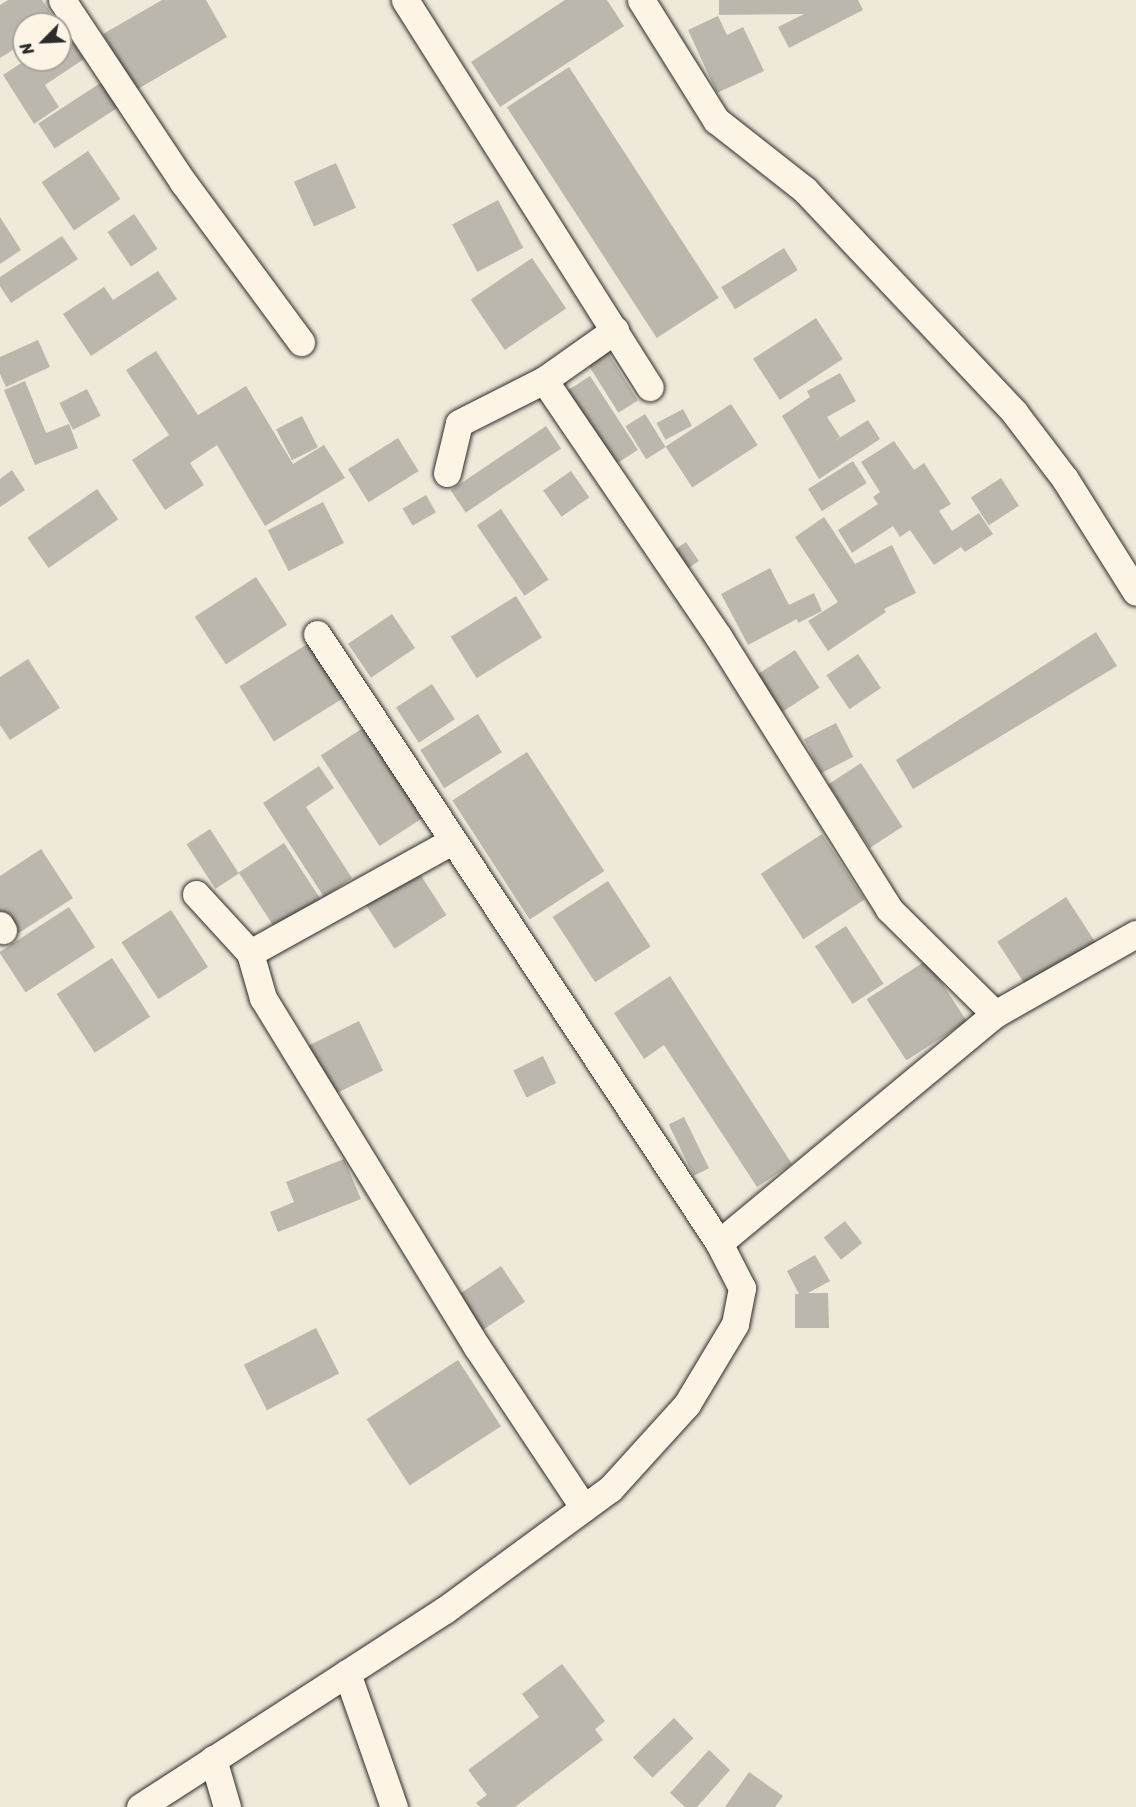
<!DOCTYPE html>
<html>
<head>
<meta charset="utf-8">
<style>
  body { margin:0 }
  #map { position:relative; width:1136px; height:1807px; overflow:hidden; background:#efe9da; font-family:Sriracha,sans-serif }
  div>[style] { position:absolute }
  .building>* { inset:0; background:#bcb7ac; transform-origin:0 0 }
  .roads { filter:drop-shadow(0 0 2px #2b2b2b) drop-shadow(0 0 2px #2b2b2b) }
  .minor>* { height:27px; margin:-13.5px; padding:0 13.5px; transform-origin:13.5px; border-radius:13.5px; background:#fcf5e5 }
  span { translate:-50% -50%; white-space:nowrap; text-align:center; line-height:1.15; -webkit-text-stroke:4.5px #fcf5e5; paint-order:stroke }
  .north { position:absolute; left:12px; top:12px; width:60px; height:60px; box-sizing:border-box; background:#fcf5e5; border:2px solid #a8a49b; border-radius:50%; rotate:246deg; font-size:16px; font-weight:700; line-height:24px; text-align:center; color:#2b2b2b }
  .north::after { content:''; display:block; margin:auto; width:21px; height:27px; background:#2b2b2b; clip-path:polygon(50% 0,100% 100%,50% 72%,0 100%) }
</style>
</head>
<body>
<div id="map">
  <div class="building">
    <div style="clip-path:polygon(8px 0,42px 0,56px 21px,24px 24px,24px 43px,0 58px,0 5px)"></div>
    <div style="clip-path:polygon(162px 0,206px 0,227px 37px,136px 90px,103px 34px)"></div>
    <div style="clip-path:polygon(565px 0,607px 0,624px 26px,500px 107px,471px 62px)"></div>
    <div style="clip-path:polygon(719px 0,858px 0,863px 10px,789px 48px,778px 27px,804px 14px,719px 15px)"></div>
    <div style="clip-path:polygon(718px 16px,727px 35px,743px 27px,764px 71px,717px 93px,688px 30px)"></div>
    <div style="clip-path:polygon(67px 33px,84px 59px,45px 85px,59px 107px,34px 124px,3px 75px,26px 60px,60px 60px,60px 38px)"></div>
    <div style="left:569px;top:67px;width:275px;height:74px;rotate:57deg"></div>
    <div style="left:102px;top:82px;width:30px;height:76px;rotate:57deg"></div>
    <div style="left:88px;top:151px;width:58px;height:56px;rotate:56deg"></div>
    <div style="left:336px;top:163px;width:49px;height:46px;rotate:66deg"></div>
    <div style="left:498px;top:200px;width:54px;height:52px;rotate:62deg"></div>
    <div style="left:134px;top:214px;width:42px;height:32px;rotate:56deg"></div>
    <div style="clip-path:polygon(0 217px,21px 250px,0 264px)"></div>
    <div style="clip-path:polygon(62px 236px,78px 259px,11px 303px,0 286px,0 277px)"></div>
    <div style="left:784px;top:248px;width:26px;height:74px;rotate:58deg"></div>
    <div style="left:532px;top:258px;width:61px;height:74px;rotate:56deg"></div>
    <div style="clip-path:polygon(158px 271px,177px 299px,91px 356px,63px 314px,104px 287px,113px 300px)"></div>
    <div style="left:816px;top:318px;width:49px;height:75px;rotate:57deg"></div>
    <div style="clip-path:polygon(38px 340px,50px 367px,6px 387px,0 374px,0 357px)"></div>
    <div style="left:605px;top:348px;width:62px;height:23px;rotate:58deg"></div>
    <div style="clip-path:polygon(156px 351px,198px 415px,246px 386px,293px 464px,324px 445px,345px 478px,265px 526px,217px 445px,190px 463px,204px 485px,165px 510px,132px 460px,169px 435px,126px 370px)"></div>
    <div style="clip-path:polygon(840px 373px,856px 401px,827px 417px,840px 437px,833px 442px,868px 420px,880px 439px,819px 479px,782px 416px,810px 397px,807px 391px)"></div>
    <div style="left:590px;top:376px;width:88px;height:36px;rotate:57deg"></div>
    <div style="clip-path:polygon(25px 381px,46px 433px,69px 424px,78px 448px,35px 465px,4px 390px)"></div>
    <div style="left:87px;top:389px;width:30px;height:31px;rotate:63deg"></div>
    <div style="left:731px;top:404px;width:49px;height:78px;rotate:57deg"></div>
    <div style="left:683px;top:409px;width:19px;height:30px;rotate:62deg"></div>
    <div style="left:645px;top:414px;width:39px;height:23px;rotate:58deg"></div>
    <div style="left:302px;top:416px;width:35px;height:29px;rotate:63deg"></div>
    <div style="left:546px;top:426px;width:27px;height:115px;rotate:56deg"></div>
    <div style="left:398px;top:438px;width:39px;height:59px;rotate:58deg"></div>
    <div style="clip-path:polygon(894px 441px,914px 470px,924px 463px,951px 504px,939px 511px,952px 531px,979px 513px,993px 534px,965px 552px,961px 547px,934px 565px,910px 530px,900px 537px,893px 526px,852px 553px,838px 530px,878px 504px,873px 497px,880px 492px,861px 462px)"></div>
    <div style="left:853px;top:461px;width:26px;height:53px;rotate:58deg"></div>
    <div style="clip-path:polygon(12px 470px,25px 490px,0 507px,0 479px)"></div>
    <div style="left:571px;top:471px;width:32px;height:34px;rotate:55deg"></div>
    <div style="left:1001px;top:478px;width:33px;height:36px;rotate:57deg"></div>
    <div style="left:97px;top:489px;width:37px;height:85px;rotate:55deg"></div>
    <div style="left:426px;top:495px;width:20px;height:27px;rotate:60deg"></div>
    <div style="left:323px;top:502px;width:46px;height:62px;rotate:63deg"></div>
    <div style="left:501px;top:509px;width:85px;height:29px;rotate:56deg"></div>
    <div style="clip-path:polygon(824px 517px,855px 564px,892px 545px,916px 593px,884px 609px,886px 612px,828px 651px,808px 621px,838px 602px,795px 537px)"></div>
    <div style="left:686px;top:542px;width:23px;height:22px;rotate:56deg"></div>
    <div style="clip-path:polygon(770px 568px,789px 605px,814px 593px,822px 611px,798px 623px,797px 619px,748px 645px,721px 594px)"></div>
    <div style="left:256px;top:577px;width:57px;height:73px;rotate:57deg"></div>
    <div style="left:516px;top:596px;width:49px;height:77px;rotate:58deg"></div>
    <div style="left:392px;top:614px;width:41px;height:53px;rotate:56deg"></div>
    <div style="clip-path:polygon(1096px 632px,1117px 666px,913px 789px,896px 760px)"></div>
    <div style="left:309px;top:643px;width:65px;height:82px;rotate:58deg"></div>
    <div style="left:795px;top:650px;width:45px;height:45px;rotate:57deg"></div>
    <div style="left:858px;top:654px;width:41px;height:38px;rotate:56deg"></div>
    <div style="clip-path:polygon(28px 659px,60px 708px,10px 740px,0 725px,0 677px)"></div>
    <div style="left:432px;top:684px;width:42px;height:43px;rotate:57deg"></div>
    <div style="left:478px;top:714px;width:45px;height:68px;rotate:58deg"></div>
    <div style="left:836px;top:723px;width:38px;height:36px;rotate:63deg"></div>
    <div style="left:366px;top:726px;width:108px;height:54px;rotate:57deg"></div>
    <div style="left:527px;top:752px;width:142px;height:89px;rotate:57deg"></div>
    <div style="left:861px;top:763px;width:76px;height:39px;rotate:57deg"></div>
    <div style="clip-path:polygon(319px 766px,334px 788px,306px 807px,352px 878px,324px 897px,263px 803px)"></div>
    <div style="left:210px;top:829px;width:53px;height:28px;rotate:57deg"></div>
    <div style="left:822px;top:834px;width:78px;height:73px;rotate:57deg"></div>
    <div style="left:284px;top:843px;width:69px;height:54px;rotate:57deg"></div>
    <div style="clip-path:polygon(41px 849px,73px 898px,14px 936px,0 914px,0 876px)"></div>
    <div style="left:416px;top:868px;width:56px;height:62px;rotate:57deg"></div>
    <div style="left:608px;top:881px;width:78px;height:66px;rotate:57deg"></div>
    <div style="left:1066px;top:897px;width:56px;height:82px;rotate:57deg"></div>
    <div style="left:69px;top:907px;width:48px;height:83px;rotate:57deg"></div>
    <div style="left:171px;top:910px;width:68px;height:59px;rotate:57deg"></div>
    <div style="left:846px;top:926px;width:69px;height:37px;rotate:57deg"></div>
    <div style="left:112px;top:958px;width:70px;height:66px;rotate:57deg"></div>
    <div style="left:927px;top:960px;width:73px;height:72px;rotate:57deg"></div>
    <div style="clip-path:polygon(670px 976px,792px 1164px,757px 1187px,664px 1045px,644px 1059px,614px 1013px)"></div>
    <div style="left:359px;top:1021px;width:55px;height:59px;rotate:64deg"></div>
    <div style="left:543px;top:1056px;width:30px;height:33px;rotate:64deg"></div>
    <div style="left:684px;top:1117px;width:57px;height:17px;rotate:64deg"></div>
    <div style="clip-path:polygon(344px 1159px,361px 1199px,278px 1232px,270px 1212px,294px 1202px,286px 1182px)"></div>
    <div style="left:845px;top:1221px;width:28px;height:27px;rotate:52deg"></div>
    <div style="clip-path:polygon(815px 1255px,830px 1281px,808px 1293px,828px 1293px,829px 1328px,795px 1328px,795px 1294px,799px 1294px,787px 1271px)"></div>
    <div style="left:501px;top:1266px;width:43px;height:54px;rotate:56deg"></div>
    <div style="left:316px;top:1328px;width:51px;height:81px;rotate:63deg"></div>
    <div style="left:458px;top:1360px;width:79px;height:109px;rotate:57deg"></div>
    <div style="clip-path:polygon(562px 1664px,605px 1721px,595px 1729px,603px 1740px,515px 1807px,480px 1807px,476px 1803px,487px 1795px,468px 1770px,539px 1717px,522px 1694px)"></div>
    <div style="left:674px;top:1718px;width:28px;height:57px;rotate:46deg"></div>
    <div style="clip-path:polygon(709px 1750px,730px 1770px,697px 1807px,685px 1807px,670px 1793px)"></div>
    <div style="clip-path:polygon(749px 1772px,783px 1796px,775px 1807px,725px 1807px)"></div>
  </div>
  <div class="roads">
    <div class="minor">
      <div style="left:62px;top:0;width:219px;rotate:56.4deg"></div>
      <div style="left:183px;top:182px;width:199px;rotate:53.6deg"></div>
      <div style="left:405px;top:0;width:458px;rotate:57.7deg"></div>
      <div style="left:641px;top:0;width:142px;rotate:58deg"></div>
      <div style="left:716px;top:120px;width:113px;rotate:38.2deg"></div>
      <div style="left:805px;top:190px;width:305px;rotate:46.7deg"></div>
      <div style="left:1014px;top:412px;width:84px;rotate:52.7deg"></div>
      <div style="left:1065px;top:479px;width:133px;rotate:57.9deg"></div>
      <div style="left:544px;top:380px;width:310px;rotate:55.8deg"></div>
      <div style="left:718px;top:636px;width:322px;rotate:57.9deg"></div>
      <div style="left:889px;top:909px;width:149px;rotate:44.7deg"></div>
      <div style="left:447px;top:473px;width:51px;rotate:-76.5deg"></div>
      <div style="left:459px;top:423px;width:95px;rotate:-26.8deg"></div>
      <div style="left:544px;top:380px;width:87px;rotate:-35.2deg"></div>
      <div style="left:317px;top:634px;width:730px;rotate:56.57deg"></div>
      <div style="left:196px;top:894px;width:80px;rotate:47.5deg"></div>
      <div style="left:250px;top:953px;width:47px;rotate:73.9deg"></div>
      <div style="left:263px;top:998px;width:409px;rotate:58.5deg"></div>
      <div style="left:477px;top:1347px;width:193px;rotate:56.4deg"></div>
      <div style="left:0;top:925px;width:6px;rotate:59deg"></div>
      <div style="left:250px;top:953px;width:231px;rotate:-29deg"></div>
      <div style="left:347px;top:1673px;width:142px;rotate:70.7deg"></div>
      <div style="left:213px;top:1759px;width:50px;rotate:73.7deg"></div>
      <div style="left:140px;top:1807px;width:363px;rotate:-32.9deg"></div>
      <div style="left:445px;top:1610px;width:205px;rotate:-36.3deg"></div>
      <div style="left:610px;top:1489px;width:115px;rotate:-47.8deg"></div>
      <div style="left:687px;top:1404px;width:93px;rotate:-59deg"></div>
      <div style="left:735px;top:1324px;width:37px;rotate:-79deg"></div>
      <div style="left:742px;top:1288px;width:51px;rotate:-117.1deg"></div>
      <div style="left:719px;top:1243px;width:359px;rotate:-39.7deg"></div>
      <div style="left:995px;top:1014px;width:162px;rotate:-29.6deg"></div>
    </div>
  </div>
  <div class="north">N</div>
</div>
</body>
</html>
